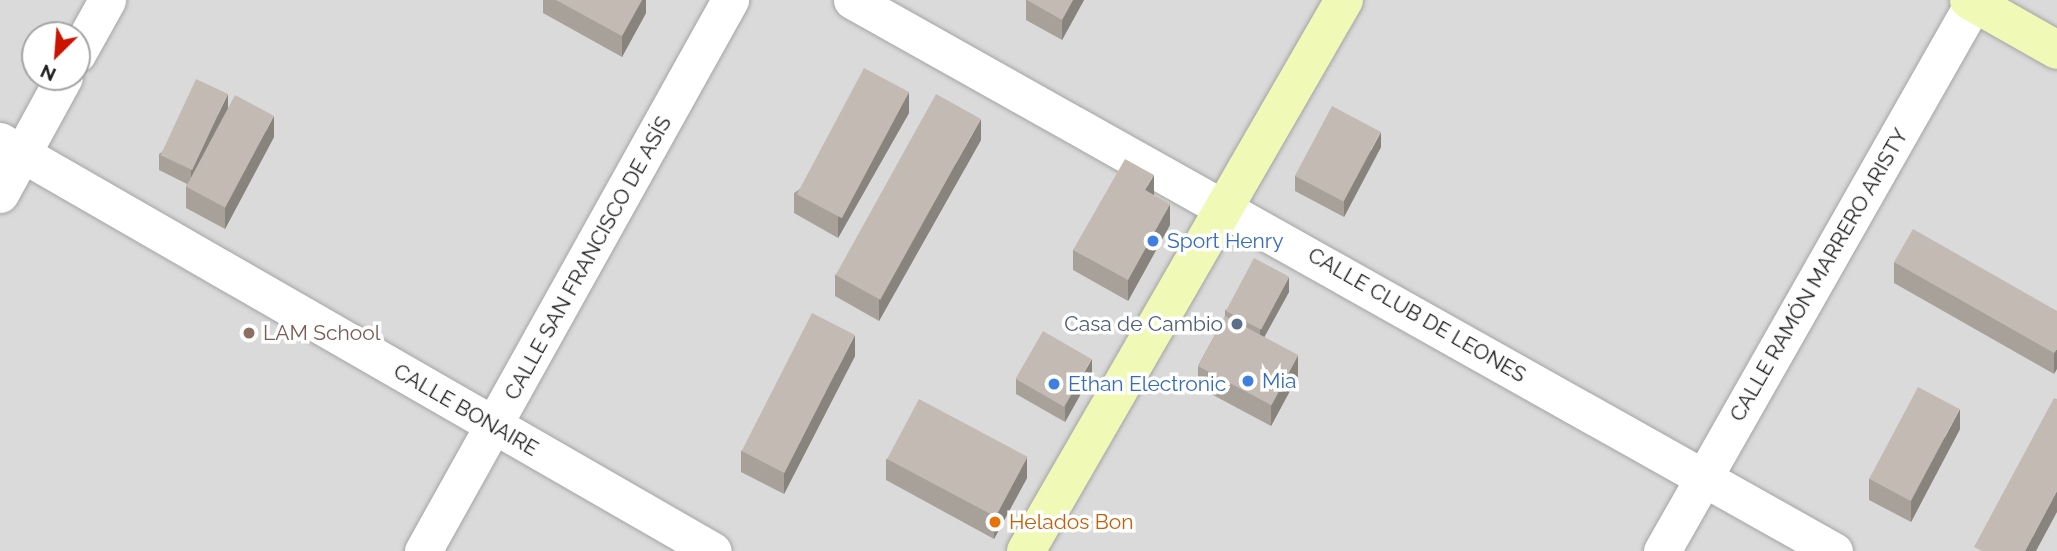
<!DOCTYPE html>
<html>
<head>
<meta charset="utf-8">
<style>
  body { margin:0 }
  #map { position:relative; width:2057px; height:551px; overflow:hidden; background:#efece3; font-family:Raleway,sans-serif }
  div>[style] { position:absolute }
  .residential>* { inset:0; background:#dbdada }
  .roads { filter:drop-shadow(0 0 2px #a4a4a4) drop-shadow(0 0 2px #a4a4a4) }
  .street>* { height:37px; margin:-18.5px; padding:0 18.5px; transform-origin:18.5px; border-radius:18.5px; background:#fff }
  .secondary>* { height:38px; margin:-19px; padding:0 19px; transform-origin:19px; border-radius:19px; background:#f0f9b6 }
  .wall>* { inset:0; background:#a8a19a }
  .shaded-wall>* { inset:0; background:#88837d }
  .building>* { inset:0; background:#c3bbb3; transform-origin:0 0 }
  .dots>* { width:19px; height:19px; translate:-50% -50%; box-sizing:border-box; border:4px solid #fff; border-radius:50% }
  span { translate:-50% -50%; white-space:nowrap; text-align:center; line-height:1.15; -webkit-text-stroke:7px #fff; paint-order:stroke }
  .shop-label { font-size:21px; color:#366cbe }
  .left { translate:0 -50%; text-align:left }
  .street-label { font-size:21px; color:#1d1d1d }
  .service-label { font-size:21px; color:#4e5e75 }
  .right { translate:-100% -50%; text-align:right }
  .education-label { font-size:21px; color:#785e54 }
  .food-label { font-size:21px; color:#c56008 }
  .north { position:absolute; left:21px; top:21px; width:70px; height:70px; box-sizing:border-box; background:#fff; border:2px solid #a5a5a5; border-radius:50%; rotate:205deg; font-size:19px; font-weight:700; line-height:28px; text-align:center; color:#1d1d1d }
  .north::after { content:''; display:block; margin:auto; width:24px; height:32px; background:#cb1300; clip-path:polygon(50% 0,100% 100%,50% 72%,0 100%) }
</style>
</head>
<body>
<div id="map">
  <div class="residential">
    <div style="clip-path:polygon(evenodd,0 0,2057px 0,2057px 551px,0 551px,0 0,35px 35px,77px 35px,77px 77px,35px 77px,35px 35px)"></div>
  </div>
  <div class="roads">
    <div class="street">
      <div style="left:852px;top:0;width:1126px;rotate:29.3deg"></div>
      <div style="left:77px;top:54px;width:62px;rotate:-60.9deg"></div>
      <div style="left:0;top:141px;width:822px;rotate:29.9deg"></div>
      <div style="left:0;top:194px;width:133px;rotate:-61.3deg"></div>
      <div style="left:423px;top:551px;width:631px;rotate:-60.87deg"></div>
      <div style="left:1662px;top:551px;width:634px;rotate:-60.4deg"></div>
    </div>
    <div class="secondary">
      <div style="left:1969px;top:0;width:101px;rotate:29.6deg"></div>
      <div style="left:1026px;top:551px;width:636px;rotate:-60.01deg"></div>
    </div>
  </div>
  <div class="wall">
    <div style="clip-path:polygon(543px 0,646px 0,646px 13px,622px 57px,543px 13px)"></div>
    <div style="clip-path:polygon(1026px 0,1084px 0,1062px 40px,1026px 20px)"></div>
    <div style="clip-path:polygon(228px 108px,274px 137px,225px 229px,186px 208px,186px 187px,187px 184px,159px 170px,159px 154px)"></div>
    <div style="clip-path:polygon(909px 113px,838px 238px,794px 213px,794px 193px)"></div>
    <div style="clip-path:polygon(981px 140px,879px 321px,835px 296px,835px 275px)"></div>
    <div style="clip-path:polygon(1381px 147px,1344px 217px,1295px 191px,1295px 176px)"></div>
    <div style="clip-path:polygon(1154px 195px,1170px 225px,1128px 301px,1073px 270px,1073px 250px)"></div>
    <div style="clip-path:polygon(1894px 262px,2057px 311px,2054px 374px,1894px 283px)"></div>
    <div style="clip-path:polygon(1289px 292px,1264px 337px,1298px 376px,1271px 426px,1198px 387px,1198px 366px,1225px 316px,1225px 310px)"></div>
    <div style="clip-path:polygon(855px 356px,784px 494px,741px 472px,741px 451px)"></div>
    <div style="clip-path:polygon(1092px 374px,1065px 422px,1016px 394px,1016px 379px)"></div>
    <div style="clip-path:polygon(1960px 429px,1911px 522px,1869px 500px,1869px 479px)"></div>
    <div style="clip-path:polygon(886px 459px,1027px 478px,994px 539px,886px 480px)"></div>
  </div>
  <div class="shaded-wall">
    <div style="clip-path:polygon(642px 0,646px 0,646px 13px,622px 57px,622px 36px)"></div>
    <div style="clip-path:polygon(1073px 0,1084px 0,1062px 40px,1062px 20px)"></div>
    <div style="clip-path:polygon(909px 92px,909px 113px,838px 238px,838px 217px)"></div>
    <div style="clip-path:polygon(228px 94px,228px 110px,191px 186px,191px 171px)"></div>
    <div style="clip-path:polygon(274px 116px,274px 137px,225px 229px,225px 208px)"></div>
    <div style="clip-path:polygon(981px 119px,981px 140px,879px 321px,879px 300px)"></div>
    <div style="clip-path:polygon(1381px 132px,1381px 147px,1344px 217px,1344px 201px)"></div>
    <div style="clip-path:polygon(1154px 175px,1154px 196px,1145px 190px)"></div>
    <div style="clip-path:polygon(1170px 204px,1170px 225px,1128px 301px,1128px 280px)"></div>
    <div style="clip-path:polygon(1289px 277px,1289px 292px,1260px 345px,1260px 330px)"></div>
    <div style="clip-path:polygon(855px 335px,855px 356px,784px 494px,784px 473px)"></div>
    <div style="clip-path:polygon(2057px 349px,2057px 369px,2054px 374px,2054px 353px)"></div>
    <div style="clip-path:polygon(1298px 355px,1298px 376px,1271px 426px,1271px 405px)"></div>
    <div style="clip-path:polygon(1092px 359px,1092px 374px,1065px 422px,1065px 406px)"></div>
    <div style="clip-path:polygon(1960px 409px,1960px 429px,1911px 522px,1911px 501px)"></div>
    <div style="clip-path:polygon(1027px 457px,1027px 478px,994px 539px,994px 518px)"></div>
    <div style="clip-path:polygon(2057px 491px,2057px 512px,2036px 551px,2025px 551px)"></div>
  </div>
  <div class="building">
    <div style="clip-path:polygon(556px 0,642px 0,622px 36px)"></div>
    <div style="clip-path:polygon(1027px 0,1073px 0,1062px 20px)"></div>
    <div style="left:864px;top:68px;width:51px;height:143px;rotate:28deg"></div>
    <div style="left:196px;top:79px;width:35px;height:84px;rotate:25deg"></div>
    <div style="left:936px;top:94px;width:51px;height:207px;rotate:29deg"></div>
    <div style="left:235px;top:95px;width:44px;height:104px;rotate:28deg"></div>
    <div style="left:1332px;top:106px;width:55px;height:79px;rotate:28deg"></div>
    <div style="clip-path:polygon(1125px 159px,1154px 175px,1145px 190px,1170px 204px,1128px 280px,1073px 250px)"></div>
    <div style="clip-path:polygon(1913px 229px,2057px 311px,2057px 349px,2054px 353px,1894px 262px)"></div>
    <div style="left:1254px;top:258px;width:40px;height:60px;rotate:28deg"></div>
    <div style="left:812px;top:313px;width:48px;height:155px;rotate:27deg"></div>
    <div style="left:1225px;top:316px;width:83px;height:57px;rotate:28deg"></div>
    <div style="left:1043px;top:331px;width:56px;height:55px;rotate:30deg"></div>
    <div style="left:1918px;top:387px;width:47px;height:104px;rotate:28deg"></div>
    <div style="clip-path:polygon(2054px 398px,2057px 399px,2057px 491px,2025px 551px,1982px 551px,1974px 547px)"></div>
    <div style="left:919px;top:399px;width:123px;height:68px;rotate:28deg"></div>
  </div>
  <div class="dots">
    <div style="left:1153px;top:241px;background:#3f7fe0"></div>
    <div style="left:1237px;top:324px;background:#5c6f8a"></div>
    <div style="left:249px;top:333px;background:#8d6e63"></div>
    <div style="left:1248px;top:381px;background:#3f7fe0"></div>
    <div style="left:1054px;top:384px;background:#3f7fe0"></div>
    <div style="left:995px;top:522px;background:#e8710a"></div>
  </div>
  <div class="shop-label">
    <span class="left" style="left:1167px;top:241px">Sport Henry</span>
    <span class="left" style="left:1262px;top:381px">Mia</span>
    <span class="left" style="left:1068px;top:384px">Ethan Electronic</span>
  </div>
  <div class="street-label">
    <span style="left:588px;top:258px;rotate:-61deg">CALLE SAN FRANCISCO DE ASÍS</span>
    <span style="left:1819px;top:275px;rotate:-60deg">CALLE RAMÓN MARRERO ARISTY</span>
    <span style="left:1417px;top:315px;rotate:30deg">CALLE CLUB DE LEONES</span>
    <span style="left:466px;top:410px;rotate:30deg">CALLE BONAIRE</span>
  </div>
  <div class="service-label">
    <span class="right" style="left:1223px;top:324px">Casa de Cambio</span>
  </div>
  <div class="education-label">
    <span class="left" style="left:263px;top:333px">LAM School</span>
  </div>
  <div class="food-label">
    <span class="left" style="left:1009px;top:522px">Helados Bon</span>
  </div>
  <div class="north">N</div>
</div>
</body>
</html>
